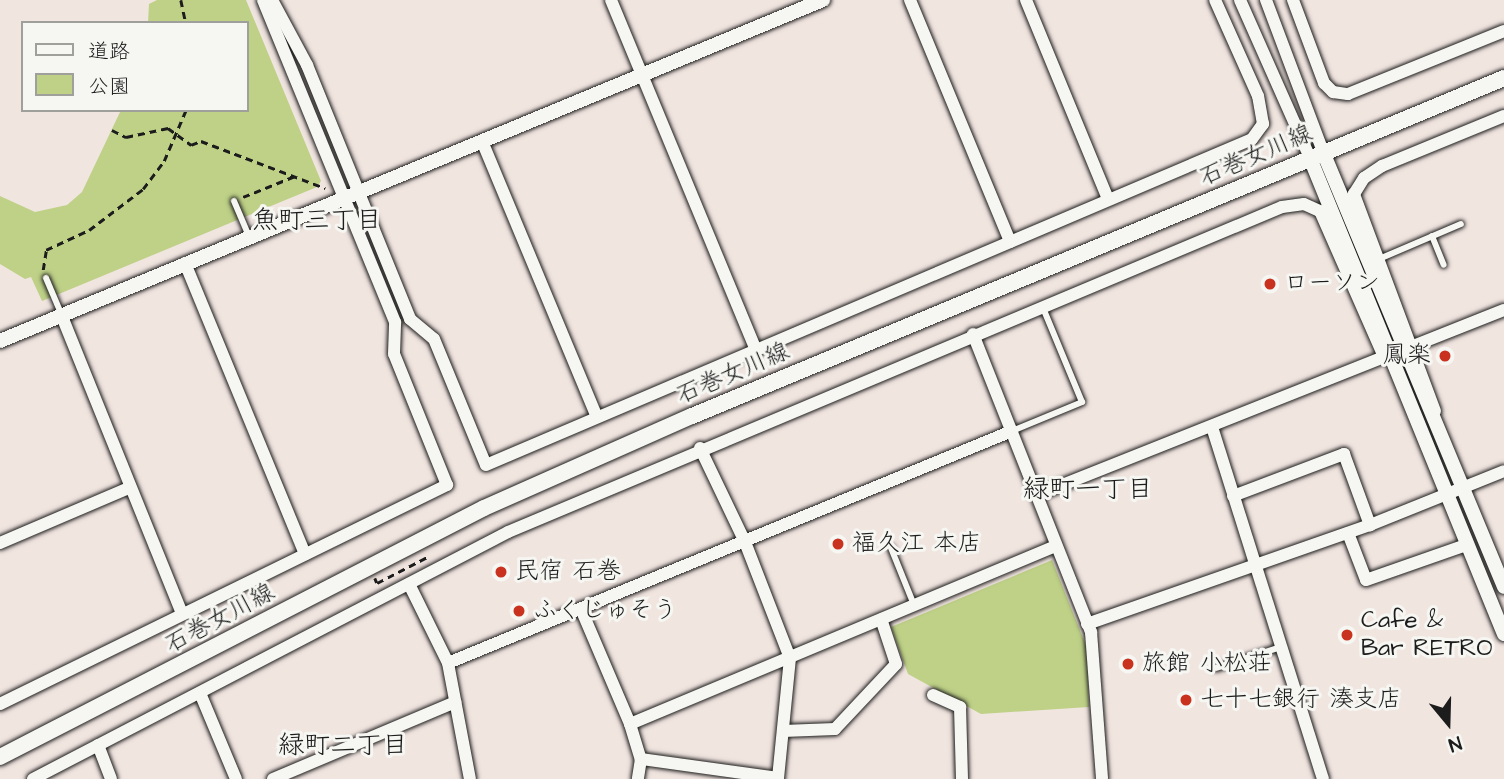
<!DOCTYPE html>
<html>
<head>
<meta charset="utf-8">
<style>
  body { margin:0 }
  #map { position:relative; width:1504px; height:779px; overflow:hidden; background:#f1e5e0; font-family:"Architects Daughter","Klee One",sans-serif }
  div>[style] { position:absolute }
  .green>* { inset:0; background:#bed187 }
  .path>* { height:2.5px; margin-top:-1.25px; transform-origin:0; background:repeating-linear-gradient(90deg,#1c1c1c 0 7px,transparent 0 12px) }
  .roads { filter:drop-shadow(0 0 2px #1c1c1c) drop-shadow(0 0 2px #1c1c1c) }
  .service>* { height:6px; margin:-3px; padding:0 3px; transform-origin:3px; border-radius:3px; background:#f6f6f2 }
  .minor>* { height:12px; margin:-6px; padding:0 6px; transform-origin:6px; border-radius:6px; background:#f6f6f2 }
  .tertiary>* { height:14px; margin:-7px; padding:0 7px; transform-origin:7px; border-radius:7px; background:#f6f6f2 }
  .secondary>* { height:16px; margin:-8px; padding:0 8px; transform-origin:8px; border-radius:8px; background:#f6f6f2 }
  .dots>* { width:19px; height:19px; translate:-50% -50%; box-sizing:border-box; border:4px solid #f6f6f2; border-radius:50% }
  span { translate:-50% -50%; white-space:nowrap; text-align:center; line-height:1.15; -webkit-text-stroke:6px #f6f6f2; paint-order:stroke }
  .street-label { font-size:24px; color:#1c1c1c }
  .poi-label { font-size:24px; color:#1c1c1c }
  .left { translate:0 -50%; text-align:left }
  .right { translate:-100% -50%; text-align:right }
  .neighbourhood-label { font-size:26px; color:#1c1c1c }
  .legend { position:absolute; left:21px; top:21px; width:228px; height:91px; box-sizing:border-box; background:#f6f6f2; border:2px solid #9f9f9c; margin:0; padding:9px 12px; list-style:none; font-size:21px; color:#1c1c1c }
  .legend li { display:flex; align-items:center; gap:14px; height:35px }
  .legend b { width:35px; border:2px solid #9f9f9c }
  .north { position:absolute; left:1413px; top:688px; width:70px; height:70px; -webkit-text-stroke:5px #f6f6f2; paint-order:stroke; rotate:161deg; font-size:19px; font-weight:700; line-height:28px; text-align:center; color:#1c1c1c }
  .north::after { content:''; display:block; margin:auto; width:24px; height:32px; background:#1c1c1c; clip-path:polygon(50% 0,100% 100%,50% 72%,0 100%) }
</style>
</head>
<body>
<div id="map">
  <div class="green">
    <div style="clip-path:polygon(157px 0,246px 0,321px 181px,317px 187px,42px 301px,31px 277px,25px 279px,0 264px,0 196px,35px 212px,67px 205px,82px 192px,121px 110px,247px 110px,247px 23px,148px 23px,149px 4px)"></div>
    <div style="clip-path:polygon(1052px 560px,1087px 648px,1089px 707px,981px 714px,908px 674px,891px 627px)"></div>
  </div>
  <div class="path">
    <div style="left:181px;top:0;width:24px;rotate:78deg"></div>
    <div style="left:112px;top:130px;width:16px;rotate:27deg"></div>
    <div style="left:126px;top:137px;width:43px;rotate:-12.1deg"></div>
    <div style="left:168px;top:128px;width:29px;rotate:36deg"></div>
    <div style="left:191px;top:145px;width:11px;rotate:-22deg"></div>
    <div style="left:201px;top:141px;width:133px;rotate:20.8deg"></div>
    <div style="left:243px;top:197px;width:56px;rotate:-22deg"></div>
    <div style="left:43px;top:270px;width:20px;rotate:-81deg"></div>
    <div style="left:46px;top:250px;width:47px;rotate:-24.9deg"></div>
    <div style="left:89px;top:230px;width:68px;rotate:-37.2deg"></div>
    <div style="left:143px;top:189px;width:35px;rotate:-53deg"></div>
    <div style="left:164px;top:161px;width:56px;rotate:-66.7deg"></div>
    <div style="left:375px;top:578px;width:5px;rotate:68deg"></div>
    <div style="left:377px;top:583px;width:59px;rotate:-27.4deg"></div>
  </div>
  <div class="roads">
    <div class="service">
      <div style="left:234px;top:201px;width:39px;rotate:67deg"></div>
      <div style="left:1432px;top:236px;width:31px;rotate:68deg"></div>
      <div style="left:1379px;top:259px;width:89px;rotate:-23.1deg"></div>
      <div style="left:46px;top:278px;width:39px;rotate:67deg"></div>
      <div style="left:1012px;top:431px;width:76px;rotate:-22.5deg"></div>
      <div style="left:1082px;top:402px;width:102px;rotate:-112.5deg"></div>
      <div style="left:891px;top:548px;width:61px;rotate:68deg"></div>
      <div style="left:1216px;top:668px;width:68px;rotate:-17.9deg"></div>
    </div>
    <div class="minor">
      <div style="left:272px;top:0;width:74px;rotate:61.7deg"></div>
      <div style="left:307px;top:65px;width:274px;rotate:67.9deg"></div>
      <div style="left:410px;top:319px;width:31px;rotate:40deg"></div>
      <div style="left:434px;top:339px;width:136px;rotate:67.6deg"></div>
      <div style="left:486px;top:465px;width:832px;rotate:-23.05deg"></div>
      <div style="left:1252px;top:139px;width:19px;rotate:-54deg"></div>
      <div style="left:1263px;top:124px;width:28px;rotate:-100deg"></div>
      <div style="left:1258px;top:96px;width:105px;rotate:-114.1deg"></div>
      <div style="left:611px;top:0;width:377px;rotate:67.5deg"></div>
      <div style="left:910px;top:0;width:262px;rotate:67.5deg"></div>
      <div style="left:1026px;top:0;width:215px;rotate:67.6deg"></div>
      <div style="left:1240px;top:0;width:173px;rotate:66.1deg"></div>
      <div style="left:1266px;top:0;width:162px;rotate:69.4deg"></div>
      <div style="left:1293px;top:0;width:89px;rotate:69.5deg"></div>
      <div style="left:1324px;top:83px;width:13px;rotate:45deg"></div>
      <div style="left:1333px;top:92px;width:15px;rotate:8deg"></div>
      <div style="left:1348px;top:94px;width:168px;rotate:-22deg"></div>
      <div style="left:482px;top:141px;width:297px;rotate:67.4deg"></div>
      <div style="left:185px;top:263px;width:315px;rotate:67.6deg"></div>
      <div style="left:61px;top:314px;width:323px;rotate:68deg"></div>
      <div style="left:973px;top:334px;width:321px;rotate:68.4deg"></div>
      <div style="left:1091px;top:632px;width:147px;rotate:85.7deg"></div>
      <div style="left:1413px;top:346px;width:98px;rotate:-21.6deg"></div>
      <div style="left:1435px;top:411px;width:232px;rotate:-110.5deg"></div>
      <div style="left:1354px;top:194px;width:19px;rotate:-58deg"></div>
      <div style="left:1364px;top:178px;width:22px;rotate:-34deg"></div>
      <div style="left:1382px;top:166px;width:132px;rotate:-22.3deg"></div>
      <div style="left:1212px;top:427px;width:369px;rotate:72.5deg"></div>
      <div style="left:700px;top:448px;width:104px;rotate:64.4deg"></div>
      <div style="left:745px;top:542px;width:124px;rotate:68.8deg"></div>
      <div style="left:790px;top:658px;width:122px;rotate:95.7deg"></div>
      <div style="left:1037px;top:495px;width:373px;rotate:-21.7deg"></div>
      <div style="left:1233px;top:496px;width:119px;rotate:-20.7deg"></div>
      <div style="left:1344px;top:454px;width:76px;rotate:69.9deg"></div>
      <div style="left:1348px;top:533px;width:50px;rotate:69deg"></div>
      <div style="left:1366px;top:580px;width:106px;rotate:-19.3deg"></div>
      <div style="left:0;top:543px;width:140px;rotate:-23.1deg"></div>
      <div style="left:409px;top:584px;width:88px;rotate:63.7deg"></div>
      <div style="left:448px;top:663px;width:118px;rotate:79.3deg"></div>
      <div style="left:581px;top:609px;width:125px;rotate:66.9deg"></div>
      <div style="left:630px;top:724px;width:37px;rotate:73deg"></div>
      <div style="left:641px;top:759px;width:20px;rotate:99deg"></div>
      <div style="left:1087px;top:624px;width:300px;rotate:-19.3deg"></div>
      <div style="left:1370px;top:525px;width:144px;rotate:-21.9deg"></div>
      <div style="left:448px;top:663px;width:610px;rotate:-22.36deg"></div>
      <div style="left:200px;top:693px;width:93px;rotate:67.3deg"></div>
      <div style="left:933px;top:695px;width:30px;rotate:24deg"></div>
      <div style="left:960px;top:707px;width:72px;rotate:88.4deg"></div>
      <div style="left:0;top:704px;width:498px;rotate:-26.1deg"></div>
      <div style="left:447px;top:485px;width:141px;rotate:-112deg"></div>
      <div style="left:394px;top:354px;width:32px;rotate:-88deg"></div>
      <div style="left:395px;top:322px;width:348px;rotate:-112.3deg"></div>
      <div style="left:630px;top:724px;width:462px;rotate:-22.7deg"></div>
      <div style="left:783px;top:731px;width:52px;rotate:-2.2deg"></div>
      <div style="left:835px;top:729px;width:89px;rotate:-46.8deg"></div>
      <div style="left:896px;top:664px;width:47px;rotate:-108.4deg"></div>
      <div style="left:98px;top:745px;width:36px;rotate:69deg"></div>
      <div style="left:641px;top:759px;width:138px;rotate:7.9deg"></div>
      <div style="left:33px;top:779px;width:535px;rotate:-27.47deg"></div>
      <div style="left:508px;top:532px;width:839px;rotate:-22.78deg"></div>
      <div style="left:1282px;top:207px;width:22px;rotate:-8deg"></div>
      <div style="left:1304px;top:204px;width:17px;rotate:24deg"></div>
      <div style="left:1320px;top:211px;width:159px;rotate:66.3deg"></div>
      <div style="left:273px;top:779px;width:198px;rotate:-22.9deg"></div>
    </div>
    <div class="tertiary">
      <div style="left:1323px;top:152px;width:471px;rotate:67.4deg"></div>
      <div style="left:1310px;top:158px;width:514px;rotate:67.83deg"></div>
      <div style="left:0;top:341px;width:891px;rotate:-22.51deg"></div>
    </div>
    <div class="secondary">
      <div style="left:0;top:757px;width:544px;rotate:-27.22deg"></div>
      <div style="left:484px;top:508px;width:227px;rotate:-23.9deg"></div>
      <div style="left:692px;top:416px;width:880px;rotate:-22.6deg"></div>
    </div>
  </div>
  <div class="dots">
    <div style="left:1270px;top:284px;background:#c8321e"></div>
    <div style="left:1445px;top:356px;background:#c8321e"></div>
    <div style="left:838px;top:544px;background:#c8321e"></div>
    <div style="left:501px;top:572px;background:#c8321e"></div>
    <div style="left:519px;top:611px;background:#c8321e"></div>
    <div style="left:1347px;top:635px;background:#c8321e"></div>
    <div style="left:1128px;top:664px;background:#c8321e"></div>
    <div style="left:1186px;top:700px;background:#c8321e"></div>
  </div>
  <div class="street-label">
    <span style="left:1256px;top:156px;rotate:-23deg">石巻女川線</span>
    <span style="left:733px;top:374px;rotate:-23deg">石巻女川線</span>
    <span style="left:220px;top:619px;rotate:-28deg">石巻女川線</span>
  </div>
  <div class="poi-label">
    <span class="left" style="left:1284px;top:284px">ローソン</span>
    <span class="right" style="left:1431px;top:356px">鳳楽</span>
    <span class="left" style="left:852px;top:544px">福久江 本店</span>
    <span class="left" style="left:515px;top:572px">民宿 石巻</span>
    <span class="left" style="left:533px;top:611px">ふくじゅそう</span>
    <span class="left" style="left:1361px;top:635px">Cafe &amp;<br>Bar RETRO</span>
    <span class="left" style="left:1142px;top:664px">旅館 小松荘</span>
    <span class="left" style="left:1200px;top:700px">七十七銀行 湊支店</span>
  </div>
  <div class="neighbourhood-label">
    <span style="left:317px;top:221px">魚町三丁目</span>
    <span style="left:1088px;top:490px">緑町一丁目</span>
    <span style="left:343px;top:746px">緑町二丁目</span>
  </div>
  <ul class="legend">
  <li><b style="height:9px;background:#f6f6f2"></b>道路</li>
  <li><b style="height:19px;background:#bed187"></b>公園</li>
  </ul>
  <div class="north">N</div>
</div>
</body>
</html>
